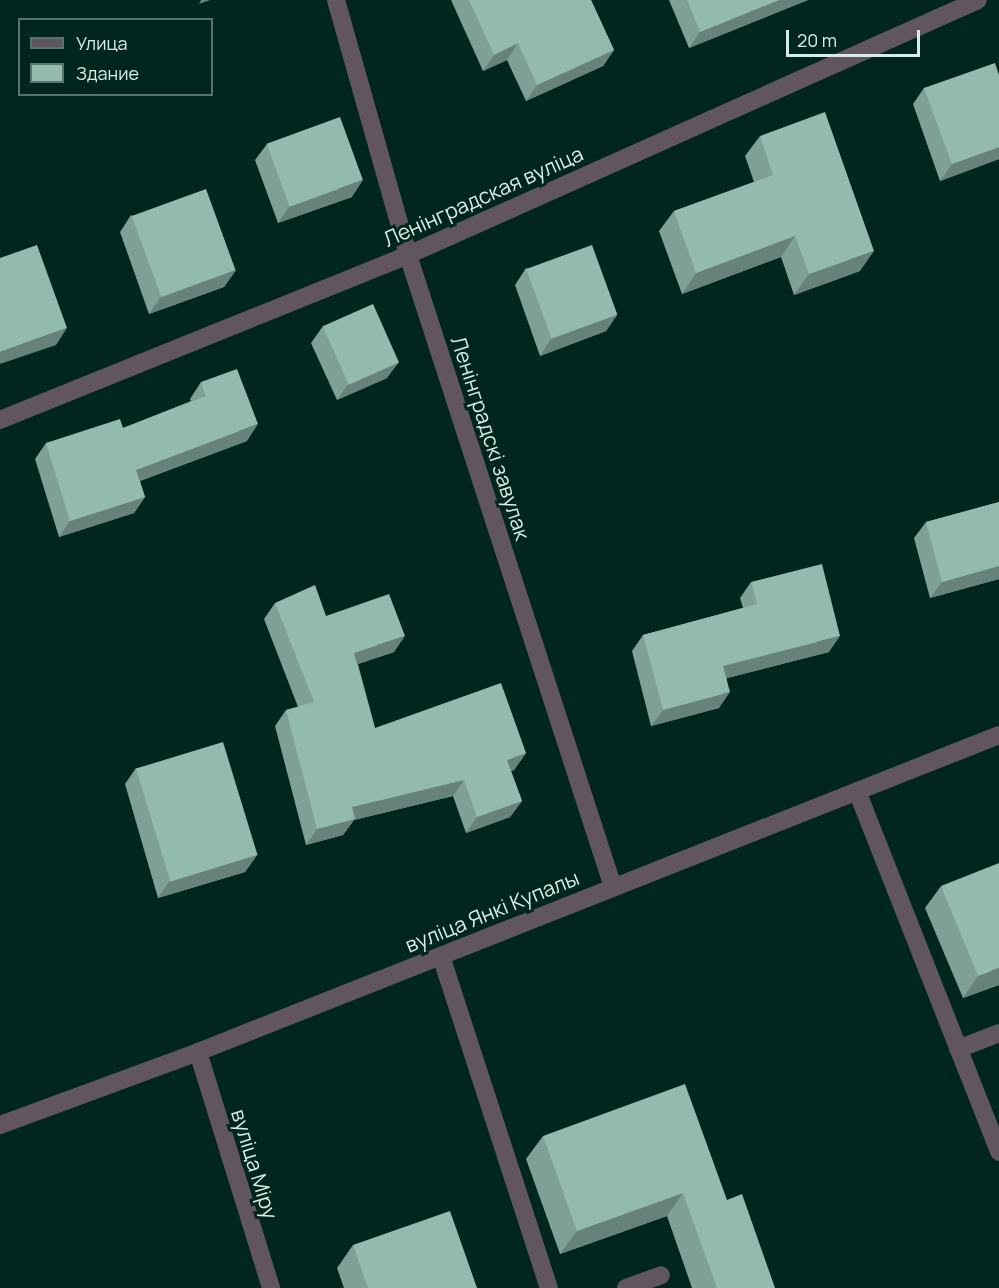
<!DOCTYPE html>
<html>
<head>
<meta charset="utf-8">
<style>
  body { margin:0 }
  #map { position:relative; width:999px; height:1288px; overflow:hidden; background:#01261e; font-family:Manrope,sans-serif }
  div>[style] { position:absolute }
  .minor>* { height:18px; margin:-9px; padding:0 9px; transform-origin:9px; border-radius:9px; background:#61565e }
  .wall>* { inset:0; background:#7ea096 }
  .shaded-wall>* { inset:0; background:#67827a }
  .building>* { inset:0; background:#93baae; transform-origin:0 0 }
  span { translate:-50% -50%; white-space:nowrap; text-align:center; line-height:1.15; -webkit-text-stroke:6px #01261e; paint-order:stroke }
  .street-label { font-size:21px; color:#d8ece5 }
  .legend { position:absolute; left:18px; top:18px; width:195px; height:78px; box-sizing:border-box; background:#01261e; border:2px solid #57756e; margin:0; padding:8px 10px; list-style:none; font-size:18px; color:#d8ece5 }
  .legend li { display:flex; align-items:center; gap:12px; height:30px }
  .legend b { width:30px; border:2px solid #57756e }
  .scale { position:absolute; left:786px; top:30px; width:134px; height:27px; box-sizing:border-box; border:3px solid #d8ece5; border-top:0; padding-left:8px; font-size:18px; line-height:21px; white-space:nowrap; color:#d8ece5; -webkit-text-stroke:4px #01261e; paint-order:stroke }
</style>
</head>
<body>
<div id="map">
  <div class="minor">
    <div style="left:336px;top:0;width:265px;rotate:74.2deg"></div>
    <div style="left:408px;top:255px;width:664px;rotate:72.03deg"></div>
    <div style="left:0;top:420px;width:440px;rotate:-22deg"></div>
    <div style="left:408px;top:255px;width:624px;rotate:-24.1deg"></div>
    <div style="left:857px;top:791px;width:388px;rotate:68.5deg"></div>
    <div style="left:441px;top:956px;width:349px;rotate:72deg"></div>
    <div style="left:958px;top:1049px;width:44px;rotate:-21.3deg"></div>
    <div style="left:198px;top:1052px;width:247px;rotate:72.8deg"></div>
    <div style="left:0;top:1125px;width:211px;rotate:-20.2deg"></div>
    <div style="left:198px;top:1052px;width:861px;rotate:-21.59deg"></div>
    <div style="left:626px;top:1288px;width:37px;rotate:-20deg"></div>
  </div>
  <div class="wall">
    <div style="clip-path:polygon(451px 0,591px 0,614px 50px,603px 66px,526px 101px,507px 60px,483px 71px)"></div>
    <div style="clip-path:polygon(669px 0,808px 0,689px 48px)"></div>
    <div style="clip-path:polygon(999px 75px,999px 159px,940px 181px,913px 104px,924px 88px)"></div>
    <div style="clip-path:polygon(760px 136px,860px 271px,794px 295px,781px 257px,682px 294px,659px 231px,674px 211px,754px 182px,745px 156px)"></div>
    <div style="clip-path:polygon(267px 144px,352px 197px,278px 223px,255px 160px)"></div>
    <div style="clip-path:polygon(131px 215px,236px 270px,224px 287px,149px 314px,120px 232px)"></div>
    <div style="clip-path:polygon(526px 268px,617px 315px,606px 331px,540px 356px,515px 285px)"></div>
    <div style="clip-path:polygon(323px 326px,387px 378px,337px 400px,311px 343px)"></div>
    <div style="clip-path:polygon(201px 382px,247px 441px,140px 481px,145px 497px,134px 513px,59px 537px,35px 459px,46px 443px,123px 428px,191px 401px,190px 399px)"></div>
    <div style="clip-path:polygon(999px 502px,999px 579px,930px 598px,914px 538px,926px 522px)"></div>
    <div style="clip-path:polygon(751px 582px,829px 652px,727px 678px,719px 708px,651px 726px,632px 651px,643px 635px,743px 608px,740px 598px)"></div>
    <div style="clip-path:polygon(275px 603px,394px 652px,358px 664px,375px 728px,526px 753px,514px 770px,511px 771px,522px 801px,510px 817px,466px 833px,453px 796px,354px 820px,343px 835px,306px 845px,275px 726px,286px 710px,298px 707px,264px 619px)"></div>
    <div style="clip-path:polygon(136px 768px,257px 855px,245px 872px,158px 898px,125px 784px)"></div>
    <div style="clip-path:polygon(941px 886px,999px 985px,963px 998px,925px 908px)"></div>
    <div style="clip-path:polygon(543px 1136px,727px 1200px,775px 1288px,692px 1288px,667px 1216px,560px 1254px,526px 1159px)"></div>
    <div style="clip-path:polygon(353px 1245px,477px 1288px,344px 1288px,337px 1268px)"></div>
  </div>
  <div class="shaded-wall">
    <div style="clip-path:polygon(201px 0,210px 0,199px 4px)"></div>
    <div style="clip-path:polygon(779px 0,808px 0,689px 48px,700px 32px)"></div>
    <div style="clip-path:polygon(518px 43px,507px 60px,483px 71px,494px 55px)"></div>
    <div style="clip-path:polygon(614px 50px,603px 66px,526px 101px,537px 85px)"></div>
    <div style="clip-path:polygon(999px 147px,999px 159px,940px 181px,952px 164px)"></div>
    <div style="clip-path:polygon(363px 180px,352px 197px,278px 223px,289px 207px)"></div>
    <div style="clip-path:polygon(795px 236px,781px 257px,682px 294px,696px 273px)"></div>
    <div style="clip-path:polygon(874px 251px,860px 271px,794px 295px,809px 274px)"></div>
    <div style="clip-path:polygon(236px 270px,224px 287px,149px 314px,160px 298px)"></div>
    <div style="clip-path:polygon(617px 315px,606px 331px,540px 356px,551px 339px)"></div>
    <div style="clip-path:polygon(67px 328px,56px 345px,0 364px,0 352px)"></div>
    <div style="clip-path:polygon(399px 362px,387px 378px,337px 400px,348px 384px)"></div>
    <div style="clip-path:polygon(258px 424px,247px 441px,125px 486px,136px 470px)"></div>
    <div style="clip-path:polygon(145px 497px,134px 513px,59px 537px,70px 521px)"></div>
    <div style="clip-path:polygon(999px 566px,999px 579px,930px 598px,942px 582px)"></div>
    <div style="clip-path:polygon(405px 636px,394px 652px,343px 669px,354px 653px)"></div>
    <div style="clip-path:polygon(840px 636px,829px 652px,712px 682px,723px 666px)"></div>
    <div style="clip-path:polygon(730px 692px,719px 708px,651px 726px,663px 710px)"></div>
    <div style="clip-path:polygon(526px 753px,514px 770px,496px 776px,507px 760px)"></div>
    <div style="clip-path:polygon(464px 780px,453px 796px,354px 820px,343px 835px,306px 845px,317px 829px,352px 807px)"></div>
    <div style="clip-path:polygon(522px 801px,510px 817px,466px 833px,477px 817px)"></div>
    <div style="clip-path:polygon(257px 855px,245px 872px,158px 898px,169px 882px)"></div>
    <div style="clip-path:polygon(999px 968px,999px 985px,963px 998px,978px 976px)"></div>
    <div style="clip-path:polygon(683px 1193px,667px 1216px,560px 1254px,577px 1231px)"></div>
  </div>
  <div class="building">
    <div style="clip-path:polygon(469px 0,591px 0,614px 50px,537px 85px,518px 43px,494px 55px)"></div>
    <div style="clip-path:polygon(687px 0,779px 0,700px 32px)"></div>
    <div style="clip-path:polygon(995px 63px,999px 75px,999px 147px,952px 164px,924px 88px)"></div>
    <div style="clip-path:polygon(825px 112px,874px 251px,809px 274px,795px 236px,696px 273px,674px 211px,773px 175px,760px 136px)"></div>
    <div style="left:340px;top:117px;width:67px;height:78px;rotate:70deg"></div>
    <div style="left:206px;top:189px;width:86px;height:79px;rotate:70deg"></div>
    <div style="clip-path:polygon(37px 245px,67px 328px,0 352px,0 258px)"></div>
    <div style="left:592px;top:245px;width:74px;height:70px;rotate:70deg"></div>
    <div style="left:373px;top:304px;width:64px;height:55px;rotate:66deg"></div>
    <div style="clip-path:polygon(237px 369px,258px 424px,136px 470px,145px 497px,70px 521px,46px 443px,120px 419px,123px 428px,206px 396px,201px 382px)"></div>
    <div style="clip-path:polygon(999px 502px,999px 566px,942px 582px,926px 522px)"></div>
    <div style="clip-path:polygon(822px 564px,840px 636px,723px 666px,730px 692px,663px 710px,643px 635px,757px 604px,751px 582px)"></div>
    <div style="clip-path:polygon(315px 585px,326px 616px,389px 594px,405px 636px,354px 653px,375px 728px,501px 683px,526px 753px,507px 760px,522px 801px,477px 817px,464px 780px,352px 807px,355px 819px,317px 829px,286px 710px,314px 702px,275px 603px)"></div>
    <div style="left:223px;top:742px;width:118px;height:91px;rotate:73deg"></div>
    <div style="clip-path:polygon(999px 863px,999px 968px,978px 976px,941px 886px)"></div>
    <div style="clip-path:polygon(685px 1084px,727px 1200px,742px 1194px,775px 1288px,717px 1288px,683px 1193px,577px 1231px,543px 1136px)"></div>
    <div style="clip-path:polygon(450px 1211px,477px 1288px,368px 1288px,353px 1245px)"></div>
  </div>
  <div class="street-label">
    <span style="left:483px;top:196px;rotate:-24deg">Ленінградская вуліца</span>
    <span style="left:491px;top:438px;rotate:72deg">Ленінградскі завулак</span>
    <span style="left:492px;top:911px;rotate:-22deg">вуліца Янкі Купалы</span>
    <span style="left:255px;top:1164px;rotate:73deg">вуліца Міру</span>
  </div>
  <ul class="legend">
  <li><b style="height:8px;background:#61565e"></b>Улица</li>
  <li><b style="height:16px;background:#93baae"></b>Здание</li>
  </ul>
  <div class="scale">20 m</div>
</div>
</body>
</html>
